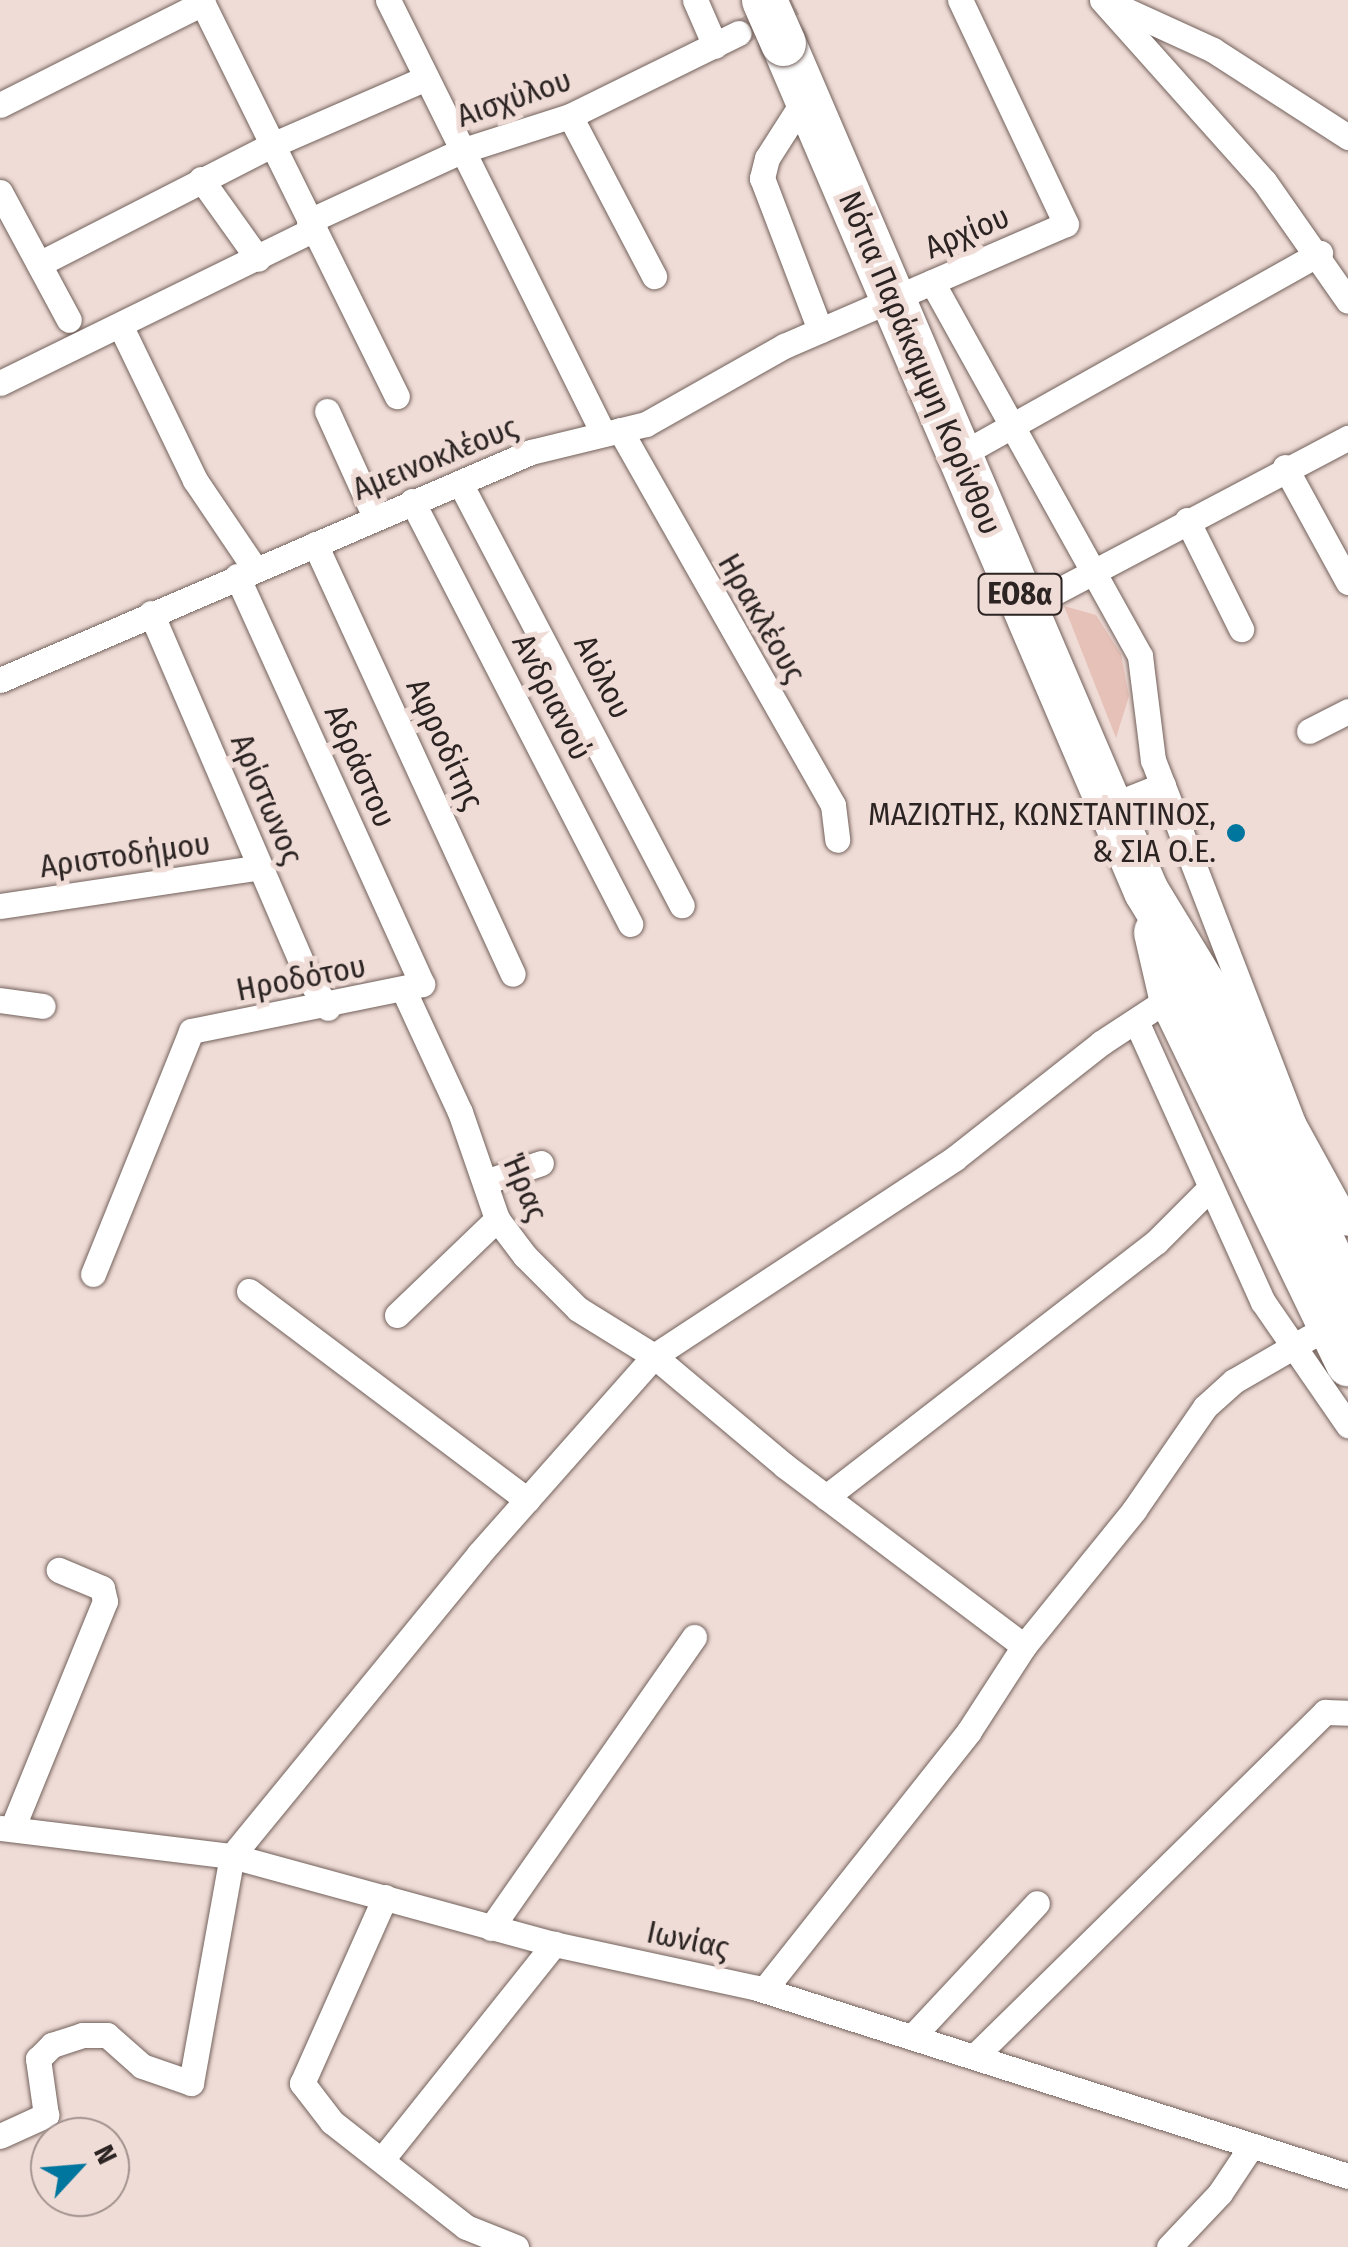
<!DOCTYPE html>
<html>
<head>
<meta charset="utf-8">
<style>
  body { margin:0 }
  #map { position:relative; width:1348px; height:2247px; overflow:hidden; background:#f0dcd7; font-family:"Fira Sans Condensed",sans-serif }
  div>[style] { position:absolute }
  .green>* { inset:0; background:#e5c1b7 }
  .street-tunnel>* { height:25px; margin-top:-12.5px; transform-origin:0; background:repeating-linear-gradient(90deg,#c9b7b3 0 25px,transparent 0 37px) }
  .roads { filter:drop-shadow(0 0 2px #72615b) drop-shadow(0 0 2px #72615b) }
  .street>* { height:25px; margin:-12.5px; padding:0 12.5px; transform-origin:12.5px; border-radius:12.5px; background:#fff }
  .highway>* { height:45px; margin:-22.5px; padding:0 22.5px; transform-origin:22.5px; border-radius:22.5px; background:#fff }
  .bridges { filter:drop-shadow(0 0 2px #72615b) drop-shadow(0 0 2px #72615b) }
  .highway-bridge>* { height:45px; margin:-22.5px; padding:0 22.5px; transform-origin:22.5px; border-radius:22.5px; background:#fff }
  .dots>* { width:28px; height:28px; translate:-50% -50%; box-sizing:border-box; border:5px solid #f0dcd7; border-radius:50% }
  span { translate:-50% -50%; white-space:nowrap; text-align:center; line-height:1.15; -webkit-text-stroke:10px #f0dcd7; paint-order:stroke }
  .shield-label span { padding:2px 8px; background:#f0dcd7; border:2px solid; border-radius:8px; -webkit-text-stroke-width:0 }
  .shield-label { font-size:30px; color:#2b2422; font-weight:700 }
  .street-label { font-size:32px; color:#2b2422 }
  .poi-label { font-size:32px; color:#2b2422 }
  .right { translate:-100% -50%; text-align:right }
  .north { position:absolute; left:30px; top:2117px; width:100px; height:100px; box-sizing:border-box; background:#f0dcd7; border:2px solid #a1928f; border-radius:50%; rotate:64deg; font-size:28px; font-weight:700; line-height:40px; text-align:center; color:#2b2422 }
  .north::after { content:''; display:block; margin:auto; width:35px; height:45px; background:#00759e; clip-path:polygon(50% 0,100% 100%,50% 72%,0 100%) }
</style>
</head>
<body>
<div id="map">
  <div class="green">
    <div style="clip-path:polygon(1064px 606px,1096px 615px,1121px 654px,1129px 696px,1116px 738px)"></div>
  </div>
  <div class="street-tunnel">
    <div style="left:739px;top:33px;width:68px;rotate:-29.2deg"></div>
  </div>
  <div class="roads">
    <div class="street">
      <div style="left:201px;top:0;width:442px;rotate:63.7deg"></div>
      <div style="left:388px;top:0;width:484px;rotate:63.6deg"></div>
      <div style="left:695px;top:0;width:50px;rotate:66.5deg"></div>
      <div style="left:1102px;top:0;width:243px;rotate:48.2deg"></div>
      <div style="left:1264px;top:181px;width:146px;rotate:55deg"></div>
      <div style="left:1104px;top:0;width:120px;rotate:24.6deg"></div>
      <div style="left:1213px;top:50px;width:161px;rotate:32.8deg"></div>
      <div style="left:806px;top:97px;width:72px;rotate:122.6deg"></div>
      <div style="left:767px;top:158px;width:21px;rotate:104deg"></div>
      <div style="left:762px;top:178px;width:163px;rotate:69.1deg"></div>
      <div style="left:0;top:105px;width:227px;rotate:-26.7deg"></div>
      <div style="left:570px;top:116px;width:181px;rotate:62.3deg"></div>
      <div style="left:201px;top:179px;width:98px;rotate:54.5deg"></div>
      <div style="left:0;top:192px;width:145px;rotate:61.7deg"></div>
      <div style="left:309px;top:221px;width:167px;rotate:-24.7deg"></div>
      <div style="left:461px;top:151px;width:114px;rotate:-17.8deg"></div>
      <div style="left:570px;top:116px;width:188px;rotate:-26.2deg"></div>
      <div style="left:39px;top:264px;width:262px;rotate:-27.1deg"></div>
      <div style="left:272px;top:145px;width:168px;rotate:-23.5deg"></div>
      <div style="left:932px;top:282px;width:428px;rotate:60.9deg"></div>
      <div style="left:1140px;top:656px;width:105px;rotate:82.9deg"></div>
      <div style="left:1153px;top:760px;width:389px;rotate:68.9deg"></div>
      <div style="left:1293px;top:1123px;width:114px;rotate:61.2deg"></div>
      <div style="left:121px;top:327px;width:170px;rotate:64.2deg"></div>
      <div style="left:195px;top:480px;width:107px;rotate:56deg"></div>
      <div style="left:0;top:383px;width:350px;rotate:-26.1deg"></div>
      <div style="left:327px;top:411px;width:116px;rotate:65.6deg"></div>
      <div style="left:620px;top:430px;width:431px;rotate:60.4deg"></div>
      <div style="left:833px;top:805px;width:35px;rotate:83deg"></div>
      <div style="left:960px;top:455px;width:413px;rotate:-29.3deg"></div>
      <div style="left:1285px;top:467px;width:131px;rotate:61.3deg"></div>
      <div style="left:460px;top:483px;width:477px;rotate:62.3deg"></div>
      <div style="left:412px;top:501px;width:476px;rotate:62.7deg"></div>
      <div style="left:1187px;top:520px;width:122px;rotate:63.6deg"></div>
      <div style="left:315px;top:544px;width:473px;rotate:65.3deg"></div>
      <div style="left:1025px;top:608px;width:365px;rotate:-27.8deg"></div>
      <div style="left:151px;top:613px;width:395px;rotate:66.7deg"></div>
      <div style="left:307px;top:976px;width:38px;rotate:57deg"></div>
      <div style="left:0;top:680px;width:578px;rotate:-23.24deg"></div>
      <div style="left:531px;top:452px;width:118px;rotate:-13.7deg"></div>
      <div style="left:646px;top:424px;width:159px;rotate:-29.5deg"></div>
      <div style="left:784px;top:346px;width:307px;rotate:-23.4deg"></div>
      <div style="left:1066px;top:224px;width:248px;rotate:-115.3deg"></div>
      <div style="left:1309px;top:731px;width:44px;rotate:-27.1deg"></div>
      <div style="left:1110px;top:806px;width:57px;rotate:-21.6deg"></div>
      <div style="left:0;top:906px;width:263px;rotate:-8.5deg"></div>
      <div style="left:404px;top:991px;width:133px;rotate:65.2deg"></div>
      <div style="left:460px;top:1112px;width:113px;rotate:70.9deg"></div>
      <div style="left:497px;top:1219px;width:46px;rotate:52.9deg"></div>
      <div style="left:525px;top:1256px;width:75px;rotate:45deg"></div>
      <div style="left:578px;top:1309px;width:89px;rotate:31.7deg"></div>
      <div style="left:654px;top:1356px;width:171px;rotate:40deg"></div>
      <div style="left:785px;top:1466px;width:299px;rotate:37deg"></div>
      <div style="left:0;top:1000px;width:43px;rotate:7.9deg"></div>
      <div style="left:1136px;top:1021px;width:308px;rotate:65.7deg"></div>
      <div style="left:1263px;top:1302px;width:150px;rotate:55.4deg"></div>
      <div style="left:485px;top:1182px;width:59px;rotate:-18.7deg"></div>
      <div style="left:93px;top:1274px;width:262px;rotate:-68deg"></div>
      <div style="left:191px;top:1031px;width:236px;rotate:-11.5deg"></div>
      <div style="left:422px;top:984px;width:448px;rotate:-114.4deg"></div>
      <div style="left:249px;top:1291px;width:348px;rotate:36.9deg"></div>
      <div style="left:397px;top:1315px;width:139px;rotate:-43.8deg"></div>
      <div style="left:826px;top:1497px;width:417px;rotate:-37.7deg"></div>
      <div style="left:1156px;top:1242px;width:76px;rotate:-45deg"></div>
      <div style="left:0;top:1828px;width:234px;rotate:6.9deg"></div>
      <div style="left:232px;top:1856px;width:334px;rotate:15.3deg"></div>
      <div style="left:554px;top:1944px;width:208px;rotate:12.2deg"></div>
      <div style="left:757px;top:1988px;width:620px;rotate:17.65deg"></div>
      <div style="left:12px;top:1829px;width:246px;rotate:-67.8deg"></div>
      <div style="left:105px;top:1601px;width:13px;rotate:-103deg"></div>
      <div style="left:102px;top:1588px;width:47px;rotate:-157.3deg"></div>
      <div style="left:385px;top:1897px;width:204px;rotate:114deg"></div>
      <div style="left:302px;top:2083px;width:49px;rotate:52.4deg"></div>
      <div style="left:332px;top:2122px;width:170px;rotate:38.1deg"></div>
      <div style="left:466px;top:2227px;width:54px;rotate:21.8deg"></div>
      <div style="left:491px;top:1928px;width:355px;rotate:-55.1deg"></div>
      <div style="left:764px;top:1990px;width:330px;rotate:-51.6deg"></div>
      <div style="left:969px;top:1731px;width:101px;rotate:-57.1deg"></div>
      <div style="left:1024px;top:1646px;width:175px;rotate:-51deg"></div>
      <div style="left:1134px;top:1510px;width:125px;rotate:-55.4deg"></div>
      <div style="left:1205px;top:1407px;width:39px;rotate:-42deg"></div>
      <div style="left:1234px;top:1381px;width:88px;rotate:-30.1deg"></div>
      <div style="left:912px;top:2037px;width:183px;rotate:-47deg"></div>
      <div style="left:975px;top:2056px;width:491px;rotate:-44.5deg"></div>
      <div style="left:1325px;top:1712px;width:23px;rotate:2deg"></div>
      <div style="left:0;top:2136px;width:51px;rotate:-24.5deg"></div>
      <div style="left:46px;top:2115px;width:57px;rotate:-98.1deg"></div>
      <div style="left:38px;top:2059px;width:20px;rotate:-45deg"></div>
      <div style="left:52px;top:2045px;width:32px;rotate:-18deg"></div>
      <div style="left:82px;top:2035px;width:25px"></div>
      <div style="left:107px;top:2035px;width:47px;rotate:41.5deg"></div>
      <div style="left:142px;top:2066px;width:52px;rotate:19.1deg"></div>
      <div style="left:191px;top:2083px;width:231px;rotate:-79.8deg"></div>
      <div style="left:232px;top:1856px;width:390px;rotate:-50.7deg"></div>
      <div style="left:479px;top:1554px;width:264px;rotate:-48.5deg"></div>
      <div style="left:654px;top:1356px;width:360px;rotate:-33.3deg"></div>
      <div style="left:955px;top:1158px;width:186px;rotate:-38.2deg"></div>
      <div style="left:1101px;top:1043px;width:84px;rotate:-33.3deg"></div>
      <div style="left:384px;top:2157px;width:273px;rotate:-51.4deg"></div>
      <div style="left:1169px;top:2247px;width:74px;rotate:-46.6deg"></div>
      <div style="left:1220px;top:2193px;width:54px;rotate:-56.3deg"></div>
    </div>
    <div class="highway">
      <div style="left:783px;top:43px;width:922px;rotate:66.83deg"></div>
      <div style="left:1146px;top:891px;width:108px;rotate:58.7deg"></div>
      <div style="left:1202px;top:983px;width:346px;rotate:65.1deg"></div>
      <div style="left:1156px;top:932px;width:67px;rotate:77deg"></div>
      <div style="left:1171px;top:997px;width:407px;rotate:64.2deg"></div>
    </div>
  </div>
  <div class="bridges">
    <div class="highway-bridge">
      <div style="left:764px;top:0;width:47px;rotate:66.2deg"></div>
    </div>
  </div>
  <div class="dots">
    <div style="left:1236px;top:833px;background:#00759e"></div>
  </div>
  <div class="shield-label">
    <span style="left:1020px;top:594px">ΕΟ8α</span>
  </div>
  <div class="street-label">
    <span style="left:514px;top:98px;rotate:-19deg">Αισχύλου</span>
    <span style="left:967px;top:232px;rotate:-23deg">Αρχίου</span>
    <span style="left:920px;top:363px;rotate:67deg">Νότια Παράκαμψη Κορίνθου</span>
    <span style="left:435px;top:458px;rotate:-22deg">Αμεινοκλέους</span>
    <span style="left:762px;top:618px;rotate:60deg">Ηρακλέους</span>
    <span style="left:603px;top:677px;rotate:63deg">Αιόλου</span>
    <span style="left:552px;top:697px;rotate:63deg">Ανδριανού</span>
    <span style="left:445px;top:744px;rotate:65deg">Αφροδίτης</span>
    <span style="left:360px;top:766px;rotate:66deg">Αδράστου</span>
    <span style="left:267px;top:799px;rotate:67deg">Αρίστωνος</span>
    <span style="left:125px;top:855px;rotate:-8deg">Αριστοδήμου</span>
    <span style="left:301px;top:978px;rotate:-11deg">Ηροδότου</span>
    <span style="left:525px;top:1187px;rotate:67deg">Ήρας</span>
    <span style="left:688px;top:1940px;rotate:12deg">Ιωνίας</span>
  </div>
  <div class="poi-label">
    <span class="right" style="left:1216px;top:833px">ΜΑΖΙΩΤΗΣ, ΚΩΝΣΤΑΝΤΙΝΟΣ,<br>&amp; ΣΙΑ Ο.Ε.</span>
  </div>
  <div class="north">N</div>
</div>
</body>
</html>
